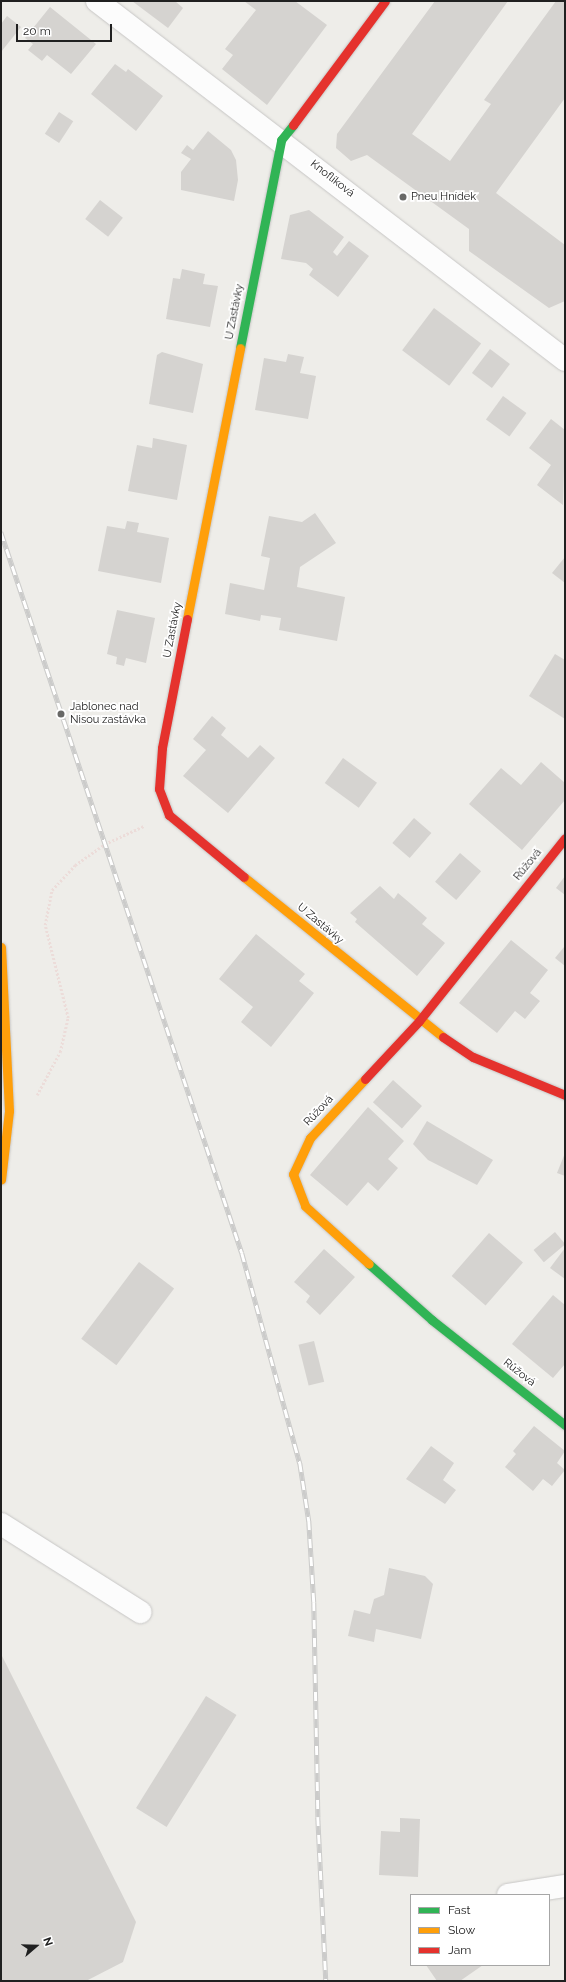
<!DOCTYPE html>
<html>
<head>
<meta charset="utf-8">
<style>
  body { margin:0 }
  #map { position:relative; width:566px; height:1982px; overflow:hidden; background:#eeede9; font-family:Raleway,sans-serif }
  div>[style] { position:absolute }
  .building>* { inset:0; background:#d5d3d0; transform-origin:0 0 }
  .path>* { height:2.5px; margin-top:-1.25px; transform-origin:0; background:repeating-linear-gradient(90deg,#ecdcd9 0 2px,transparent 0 4px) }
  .roads { filter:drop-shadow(0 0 1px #c7c6c5) drop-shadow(0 0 1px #c7c6c5) }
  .street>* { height:22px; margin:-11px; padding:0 11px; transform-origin:11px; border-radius:11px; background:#fcfcfc }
  .fast>* { height:9px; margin:-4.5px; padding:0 4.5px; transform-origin:4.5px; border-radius:4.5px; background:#30b455 }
  .slow>* { height:9px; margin:-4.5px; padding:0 4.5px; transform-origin:4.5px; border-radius:4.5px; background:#ff9f0a }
  .jam>* { height:9px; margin:-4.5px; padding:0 4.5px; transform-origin:4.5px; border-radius:4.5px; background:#e5322d }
  .rail>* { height:4.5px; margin-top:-2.25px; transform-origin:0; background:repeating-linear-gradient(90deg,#fff 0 9px,#cbcbca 0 18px); box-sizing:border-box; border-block:1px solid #cbcbca }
  .dots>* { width:11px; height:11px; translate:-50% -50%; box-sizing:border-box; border:2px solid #fff; border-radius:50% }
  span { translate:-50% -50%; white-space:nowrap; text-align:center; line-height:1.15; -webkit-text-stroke:3.5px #fff; paint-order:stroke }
  .street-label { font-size:11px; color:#202020 }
  .poi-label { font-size:11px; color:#202020 }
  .left { translate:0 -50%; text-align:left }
  .frame { position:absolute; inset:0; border:2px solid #202020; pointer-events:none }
  .legend { position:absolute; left:410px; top:1894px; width:140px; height:72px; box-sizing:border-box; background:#fff; border:1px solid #a6a6a6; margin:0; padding:5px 7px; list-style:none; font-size:12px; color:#202020 }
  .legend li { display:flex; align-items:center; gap:8px; height:20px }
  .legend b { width:20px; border:1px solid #a6a6a6 }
  .north { position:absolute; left:16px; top:1926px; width:40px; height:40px; -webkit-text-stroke:3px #fff; paint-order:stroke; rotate:70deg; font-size:11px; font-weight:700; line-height:16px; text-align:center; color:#202020 }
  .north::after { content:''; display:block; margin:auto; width:14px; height:18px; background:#202020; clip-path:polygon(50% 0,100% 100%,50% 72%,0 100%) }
  .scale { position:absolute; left:16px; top:24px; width:96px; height:18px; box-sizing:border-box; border:2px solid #202020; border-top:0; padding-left:5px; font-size:12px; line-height:14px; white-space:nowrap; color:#202020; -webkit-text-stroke:3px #fff; paint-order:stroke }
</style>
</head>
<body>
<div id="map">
  <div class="building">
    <div style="clip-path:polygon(132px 1px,175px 1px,183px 8px,168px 28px)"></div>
    <div style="clip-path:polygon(244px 1px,295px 1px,327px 25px,267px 105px,222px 69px,233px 55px,225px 49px,256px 10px)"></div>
    <div style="clip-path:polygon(435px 1px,508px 1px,412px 134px,450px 161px,491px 104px,484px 100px,556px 1px,565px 1px,565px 98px,496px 193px,565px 245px,565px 301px,549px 308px,469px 251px,469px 229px,367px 155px,351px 161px,336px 148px,337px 134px)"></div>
    <div style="clip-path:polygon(50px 7px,96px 44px,71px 74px,47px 55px,42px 61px,28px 50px,33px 44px,25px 38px)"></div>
    <div style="clip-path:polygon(7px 16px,21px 27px,1px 52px,1px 24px)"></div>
    <div style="clip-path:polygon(115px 64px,126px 72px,128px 69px,163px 96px,136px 131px,91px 94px)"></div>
    <div style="left:59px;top:112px;width:17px;height:26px;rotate:33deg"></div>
    <div style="clip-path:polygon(208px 131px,231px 150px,236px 160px,238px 180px,234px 201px,181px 190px,181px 172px,191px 159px,181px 153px,187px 145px,193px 150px)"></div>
    <div style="left:100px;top:200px;width:29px;height:24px;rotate:38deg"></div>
    <div style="clip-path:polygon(309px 210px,344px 237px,333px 252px,337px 256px,349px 241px,369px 256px,338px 297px,309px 275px,313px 269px,306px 263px,281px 259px,290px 215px)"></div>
    <div style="clip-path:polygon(182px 269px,205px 274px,203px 284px,218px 286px,210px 327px,166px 319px,173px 278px,180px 279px)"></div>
    <div style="left:434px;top:308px;width:59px;height:53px;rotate:37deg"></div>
    <div style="left:490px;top:349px;width:25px;height:30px;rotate:37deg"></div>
    <div style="clip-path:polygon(162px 352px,203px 364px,193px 413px,149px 404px,157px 355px)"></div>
    <div style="clip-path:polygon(288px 354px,304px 357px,300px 373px,316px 376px,308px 419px,255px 410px,264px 358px,286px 362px)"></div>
    <div style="left:503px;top:396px;width:29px;height:29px;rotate:36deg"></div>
    <div style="clip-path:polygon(551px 419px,565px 430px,563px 505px,537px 485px,551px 465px,529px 448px)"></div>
    <div style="clip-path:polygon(153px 438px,187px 445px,177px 500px,128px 491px,137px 445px,152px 448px)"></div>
    <div style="clip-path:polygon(315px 513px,336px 543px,300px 567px,297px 587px,345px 597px,337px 641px,279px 630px,281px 618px,261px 615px,260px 621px,225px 614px,230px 583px,264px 590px,270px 558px,261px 556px,269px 516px,302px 522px)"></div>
    <div style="clip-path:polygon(127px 521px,139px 523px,137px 532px,169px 538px,161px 583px,98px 571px,107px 526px,125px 529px)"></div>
    <div style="clip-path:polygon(565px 557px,565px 583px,552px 573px)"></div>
    <div style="clip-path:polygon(117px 610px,155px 618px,146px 663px,126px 658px,124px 666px,116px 664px,117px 657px,107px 654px)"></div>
    <div style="clip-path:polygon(555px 654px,565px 660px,565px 719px,529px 696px)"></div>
    <div style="clip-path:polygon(212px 716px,226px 728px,221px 735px,248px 758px,260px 745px,275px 758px,228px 813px,183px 776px,206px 750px,193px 739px)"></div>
    <div style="left:343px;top:758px;width:42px;height:31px;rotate:36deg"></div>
    <div style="clip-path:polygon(541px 762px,565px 783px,565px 800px,522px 850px,469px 804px,501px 768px,521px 785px)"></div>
    <div style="left:414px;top:818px;width:23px;height:33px;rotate:41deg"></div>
    <div style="left:460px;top:853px;width:28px;height:38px;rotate:41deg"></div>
    <div style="clip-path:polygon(565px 876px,565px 895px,556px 888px)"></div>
    <div style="clip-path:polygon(380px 886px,394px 899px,398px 893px,411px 904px,427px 918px,422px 924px,445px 943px,417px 976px,355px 922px,357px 919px,350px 913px)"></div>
    <div style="clip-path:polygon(256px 934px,305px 974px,299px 981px,314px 993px,271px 1047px,241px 1022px,253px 1007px,219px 979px)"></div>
    <div style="clip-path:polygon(511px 940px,548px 970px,530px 993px,540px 1001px,525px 1019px,515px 1011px,497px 1033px,459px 1003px)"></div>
    <div style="clip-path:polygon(564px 947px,565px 948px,565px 966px,555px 958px)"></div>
    <div style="left:393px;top:1080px;width:39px;height:30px;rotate:42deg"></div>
    <div style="clip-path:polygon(368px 1107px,404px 1141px,388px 1159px,398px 1168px,378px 1191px,368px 1182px,347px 1206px,310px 1175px)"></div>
    <div style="clip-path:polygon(427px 1121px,493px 1160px,477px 1185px,428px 1160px,413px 1144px)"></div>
    <div style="clip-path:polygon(565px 1153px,565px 1176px,557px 1173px)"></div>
    <div style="left:555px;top:1232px;width:16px;height:28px;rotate:50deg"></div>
    <div style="left:489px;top:1233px;width:45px;height:57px;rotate:41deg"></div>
    <div style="clip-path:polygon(565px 1248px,565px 1279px,550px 1268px)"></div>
    <div style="clip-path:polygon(324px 1249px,355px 1277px,320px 1315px,306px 1302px,310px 1296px,294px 1282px)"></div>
    <div style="left:139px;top:1262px;width:44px;height:96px;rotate:37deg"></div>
    <div style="clip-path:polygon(553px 1295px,565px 1305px,565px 1364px,553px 1378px,512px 1344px)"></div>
    <div style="left:314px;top:1341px;width:42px;height:16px;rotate:76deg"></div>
    <div style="clip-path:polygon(534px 1426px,565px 1451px,557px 1463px,565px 1470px,552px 1486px,543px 1479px,533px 1491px,505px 1467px,516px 1454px,513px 1451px)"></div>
    <div style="clip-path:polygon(431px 1446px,454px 1463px,443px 1480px,456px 1490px,445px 1504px,406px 1479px)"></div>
    <div style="clip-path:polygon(389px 1568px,425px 1576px,433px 1584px,421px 1639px,376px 1629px,374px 1642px,348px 1636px,354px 1610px,370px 1614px,374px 1599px,384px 1595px)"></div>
    <div style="clip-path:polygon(1px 1654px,136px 1922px,123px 1962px,86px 1981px,1px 1981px)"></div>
    <div style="left:206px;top:1696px;width:36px;height:132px;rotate:32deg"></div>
    <div style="clip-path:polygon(400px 1818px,420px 1819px,418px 1877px,379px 1875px,381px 1831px,400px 1832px)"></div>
    <div style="clip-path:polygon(426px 1965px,483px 1965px,460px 1981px,437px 1981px)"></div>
  </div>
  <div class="path">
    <div style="left:37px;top:1095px;width:49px;rotate:-61.9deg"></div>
    <div style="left:60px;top:1052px;width:35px;rotate:-77deg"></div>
    <div style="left:68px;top:1018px;width:96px;rotate:-103.9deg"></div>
    <div style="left:45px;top:925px;width:36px;rotate:-79deg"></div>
    <div style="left:52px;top:890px;width:34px;rotate:-47deg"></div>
    <div style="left:75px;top:865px;width:37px;rotate:-35deg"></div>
    <div style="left:105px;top:844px;width:43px;rotate:-24.8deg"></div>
  </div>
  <div class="roads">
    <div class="street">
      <div style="left:97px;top:1px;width:590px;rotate:37.49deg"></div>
      <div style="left:1px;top:1524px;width:165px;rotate:32.3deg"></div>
      <div style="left:508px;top:1895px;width:58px;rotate:-9deg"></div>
    </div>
    <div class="fast">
      <div style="left:240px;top:348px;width:212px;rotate:-78.8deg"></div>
      <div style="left:281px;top:140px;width:19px;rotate:-51deg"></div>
      <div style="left:369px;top:1264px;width:84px;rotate:41.6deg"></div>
      <div style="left:432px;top:1320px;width:169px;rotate:38.3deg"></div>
    </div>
    <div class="slow">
      <div style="left:187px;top:619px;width:276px;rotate:-78.9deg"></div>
      <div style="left:244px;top:877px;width:255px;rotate:38.8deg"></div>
      <div style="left:1px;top:947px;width:164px;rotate:87.2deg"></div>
      <div style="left:9px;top:1111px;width:69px;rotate:96.6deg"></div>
      <div style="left:365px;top:1079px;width:81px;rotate:133deg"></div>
      <div style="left:310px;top:1138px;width:40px;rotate:115deg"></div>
      <div style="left:293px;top:1174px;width:34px;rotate:69deg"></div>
      <div style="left:305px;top:1206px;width:86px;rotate:42.2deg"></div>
    </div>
    <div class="jam">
      <div style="left:293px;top:125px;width:154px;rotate:-53.4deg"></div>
      <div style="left:187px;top:619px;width:131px;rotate:101deg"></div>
      <div style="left:162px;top:748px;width:41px;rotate:94.2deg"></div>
      <div style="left:159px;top:789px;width:28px;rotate:69deg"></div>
      <div style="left:169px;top:815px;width:97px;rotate:39.6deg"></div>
      <div style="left:443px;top:1037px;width:36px;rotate:34deg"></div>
      <div style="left:473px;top:1057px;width:100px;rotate:22.4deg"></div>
      <div style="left:365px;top:1079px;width:79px;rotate:-47deg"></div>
      <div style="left:419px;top:1021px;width:234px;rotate:-51.4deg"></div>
    </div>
  </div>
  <div class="rail">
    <div style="left:1px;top:532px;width:760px;rotate:71.52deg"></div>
    <div style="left:242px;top:1253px;width:218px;rotate:74.6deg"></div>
    <div style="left:300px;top:1463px;width:59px;rotate:81.2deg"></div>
    <div style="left:309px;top:1521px;width:81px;rotate:86.5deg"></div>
    <div style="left:314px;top:1602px;width:215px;rotate:88.9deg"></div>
    <div style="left:318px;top:1817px;width:164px;rotate:87.2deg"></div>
  </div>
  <div class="dots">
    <div style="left:403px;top:197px;background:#686866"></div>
    <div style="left:61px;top:714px;background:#686866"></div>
  </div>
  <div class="street-label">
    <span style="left:332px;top:179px;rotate:38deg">Knoflíková</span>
    <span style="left:235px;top:312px;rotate:-79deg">U Zastávky</span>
    <span style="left:173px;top:630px;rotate:-79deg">U Zastávky</span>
    <span style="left:528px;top:865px;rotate:-51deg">Růžová</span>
    <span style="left:320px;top:924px;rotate:40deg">U Zastávky</span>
    <span style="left:319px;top:1111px;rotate:-47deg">Růžová</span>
    <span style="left:519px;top:1373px;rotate:38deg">Růžová</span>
  </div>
  <div class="poi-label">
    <span class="left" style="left:411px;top:197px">Pneu Hnídek</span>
    <span class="left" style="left:70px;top:714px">Jablonec nad<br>Nisou zastávka</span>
  </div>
  <div class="frame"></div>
  <ul class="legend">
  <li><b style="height:5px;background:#30b455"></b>Fast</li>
  <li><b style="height:5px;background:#ff9f0a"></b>Slow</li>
  <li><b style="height:5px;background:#e5322d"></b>Jam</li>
  </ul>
  <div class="north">N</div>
  <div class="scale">20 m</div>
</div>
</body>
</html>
